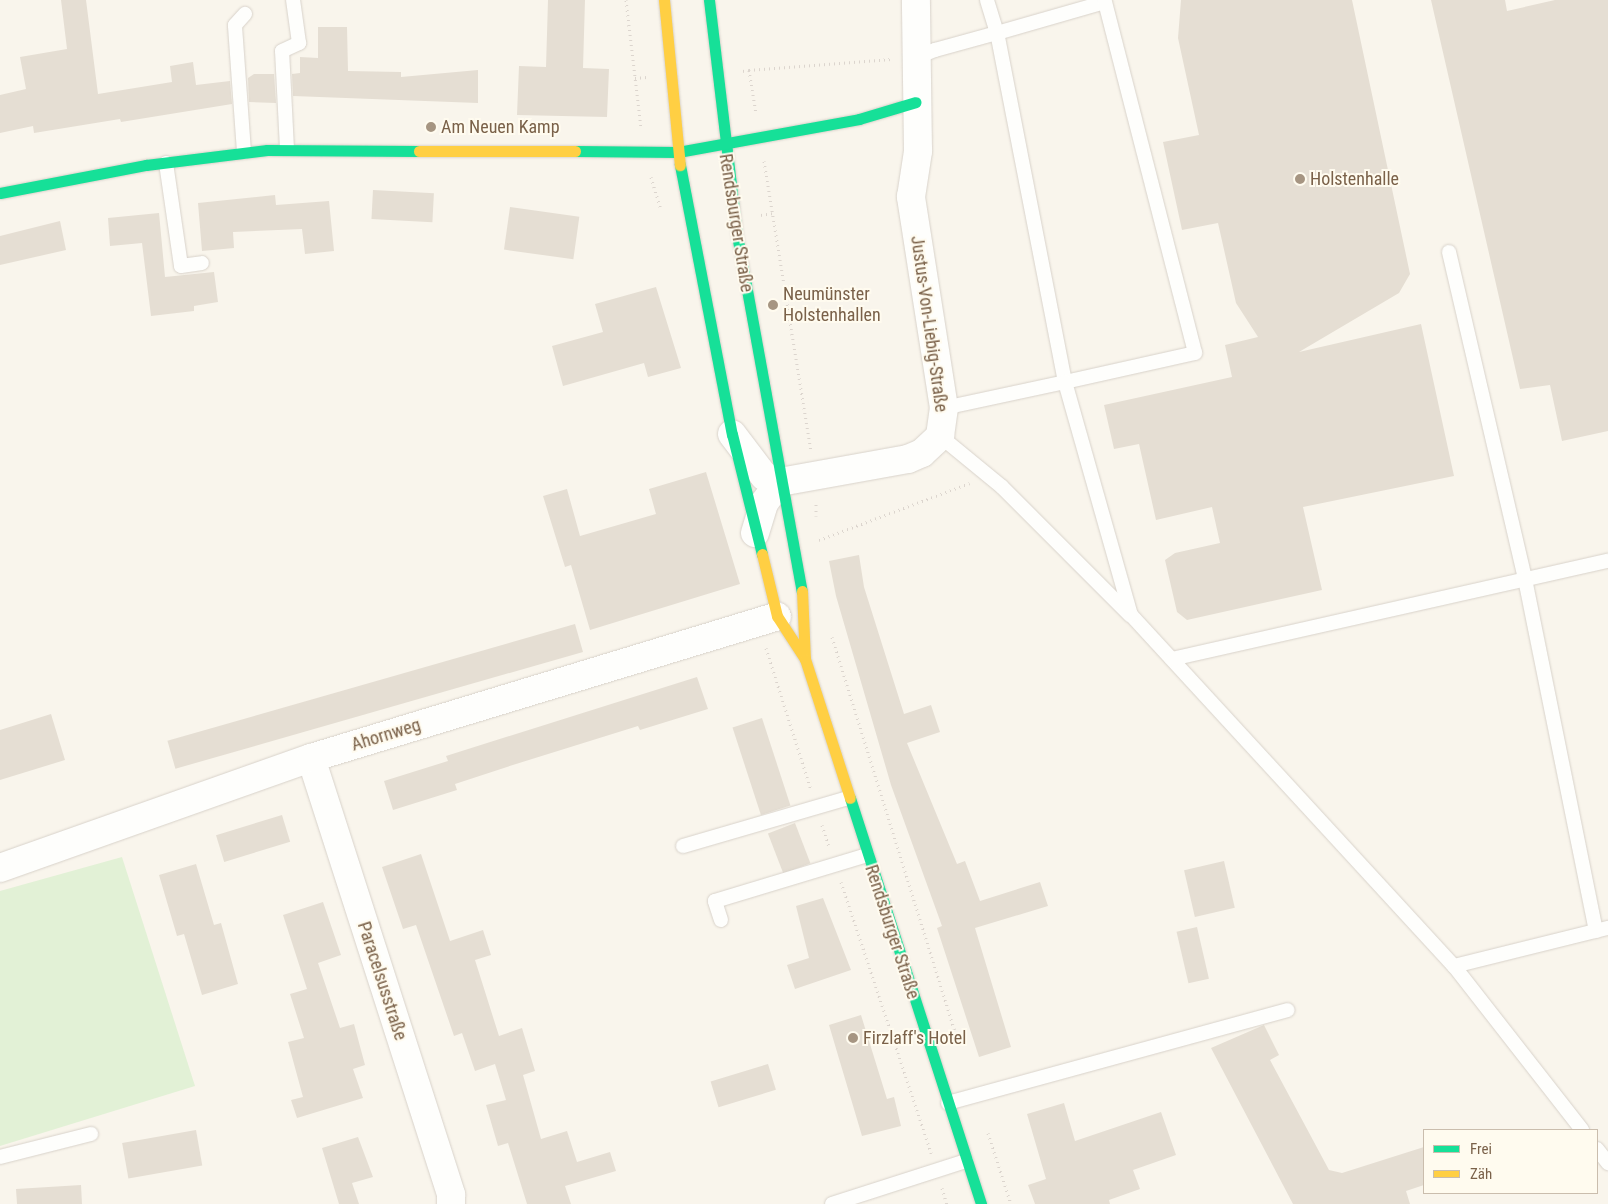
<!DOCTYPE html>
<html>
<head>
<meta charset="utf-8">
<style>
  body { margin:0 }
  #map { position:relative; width:1608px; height:1204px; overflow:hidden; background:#f9f5ec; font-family:"Roboto Condensed",sans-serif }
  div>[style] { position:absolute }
  .green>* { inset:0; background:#e2f1d6 }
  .building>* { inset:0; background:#e5ded3; transform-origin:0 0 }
  .path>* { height:3px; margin-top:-1.5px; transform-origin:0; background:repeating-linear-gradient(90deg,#dcd5ce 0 1px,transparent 0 5px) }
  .roads { filter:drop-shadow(0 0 1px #d8d2ca) drop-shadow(0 0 1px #d8d2ca) }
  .lane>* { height:14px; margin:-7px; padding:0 7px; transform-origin:7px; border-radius:7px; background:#fefefc }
  .street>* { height:28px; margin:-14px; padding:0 14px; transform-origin:14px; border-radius:14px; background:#fefefc }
  .fast>* { height:11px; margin:-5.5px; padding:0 5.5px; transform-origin:5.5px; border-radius:5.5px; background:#16e098 }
  .slow>* { height:11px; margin:-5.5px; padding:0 5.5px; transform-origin:5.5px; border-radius:5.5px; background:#ffcf43 }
  .dots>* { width:14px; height:14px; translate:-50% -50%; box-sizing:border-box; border:2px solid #fffbef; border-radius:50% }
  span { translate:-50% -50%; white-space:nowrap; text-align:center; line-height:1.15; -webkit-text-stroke:4px #fffbef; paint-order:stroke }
  .poi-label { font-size:18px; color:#7a6149 }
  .left { translate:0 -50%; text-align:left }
  .street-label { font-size:18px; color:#7a6149 }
  .legend { position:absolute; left:1423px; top:1129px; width:175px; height:65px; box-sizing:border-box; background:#fffbef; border:1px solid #cabdad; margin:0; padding:6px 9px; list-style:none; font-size:15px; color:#7a6149 }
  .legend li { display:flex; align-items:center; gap:10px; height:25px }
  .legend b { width:25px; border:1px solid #cabdad }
</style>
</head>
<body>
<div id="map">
  <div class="green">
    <div style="clip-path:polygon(122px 857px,195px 1086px,0 1146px,0 891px)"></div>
  </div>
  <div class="building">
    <div style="clip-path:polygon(61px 0,86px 0,98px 94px,172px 82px,170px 66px,193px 62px,196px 85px,230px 81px,232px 104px,121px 122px,120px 119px,34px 133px,33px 126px,0 133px,0 95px,26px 89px,20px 57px,67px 49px)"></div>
    <div style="clip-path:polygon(548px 0,585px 0,583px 68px,609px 69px,607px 117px,517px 115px,519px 66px,546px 67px)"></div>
    <div style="clip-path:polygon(1181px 0,1352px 0,1410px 274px,1399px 293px,1299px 352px,1421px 324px,1454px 476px,1303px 507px,1322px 590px,1187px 620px,1177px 612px,1165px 560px,1175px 553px,1220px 543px,1212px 507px,1156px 520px,1139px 444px,1114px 449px,1104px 405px,1232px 377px,1225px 345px,1258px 337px,1236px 303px,1218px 223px,1182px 230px,1163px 142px,1199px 135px,1178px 38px)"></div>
    <div style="clip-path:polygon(1431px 0,1505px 0,1507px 11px,1555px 0,1608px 0,1608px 431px,1562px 441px,1550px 385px,1520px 389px)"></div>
    <div style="clip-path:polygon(318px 27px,347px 27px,348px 71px,401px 72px,401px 77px,478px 70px,478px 103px,293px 96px,292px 74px,300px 73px,300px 57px,318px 58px)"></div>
    <div style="clip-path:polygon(254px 74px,274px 74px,276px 103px,249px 102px,248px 78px)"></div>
    <div style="left:373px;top:190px;width:61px;height:29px;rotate:3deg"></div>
    <div style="clip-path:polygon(275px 195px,276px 205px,329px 201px,334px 251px,305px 254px,302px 229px,233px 232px,234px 248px,202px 251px,198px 203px)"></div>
    <div style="left:510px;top:207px;width:70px;height:43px;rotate:8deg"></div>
    <div style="clip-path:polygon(159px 213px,165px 277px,214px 272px,218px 302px,194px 306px,194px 311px,151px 316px,142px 243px,110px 246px,108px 218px)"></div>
    <div style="clip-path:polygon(60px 221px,66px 250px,0 265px,0 236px)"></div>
    <div style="clip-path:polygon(656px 287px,681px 368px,648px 377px,644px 363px,563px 386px,552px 346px,603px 332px,595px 304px)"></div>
    <div style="clip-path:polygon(706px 472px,740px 584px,590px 630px,571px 565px,565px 567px,543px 496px,567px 489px,580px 536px,656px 514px,649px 489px)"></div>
    <div style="clip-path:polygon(859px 555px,864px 587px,904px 714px,931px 705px,940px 732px,907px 743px,957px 864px,965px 861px,980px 901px,1040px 882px,1048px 906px,975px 928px,1011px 1047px,979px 1057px,937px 928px,942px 926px,891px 785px,836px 596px,829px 561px)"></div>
    <div style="left:575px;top:624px;width:29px;height:424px;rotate:74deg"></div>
    <div style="clip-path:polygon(697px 677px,708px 709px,640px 730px,638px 726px,516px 764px,455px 784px,457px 790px,393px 810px,384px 781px,448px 761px,446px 756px)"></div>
    <div style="clip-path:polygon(51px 714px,65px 760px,0 780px,0 730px)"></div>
    <div style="left:762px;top:718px;width:92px;height:31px;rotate:72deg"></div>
    <div style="left:282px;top:815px;width:28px;height:69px;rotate:73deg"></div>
    <div style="left:795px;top:823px;width:43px;height:29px;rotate:69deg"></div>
    <div style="clip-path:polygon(421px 854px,450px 941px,483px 930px,491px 955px,475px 960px,499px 1036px,522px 1028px,535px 1071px,523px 1075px,541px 1139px,567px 1131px,577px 1162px,610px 1152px,616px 1171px,565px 1186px,571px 1204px,527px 1204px,508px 1143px,498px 1146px,486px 1105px,506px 1100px,495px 1064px,475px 1071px,462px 1033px,454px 1036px,416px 925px,403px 929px,382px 867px)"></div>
    <div style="left:1224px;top:861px;width:48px;height:41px;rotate:77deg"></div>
    <div style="clip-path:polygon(196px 864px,214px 925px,221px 923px,238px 984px,202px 995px,184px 934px,177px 936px,159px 875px)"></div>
    <div style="clip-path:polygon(823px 898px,851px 970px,795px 989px,787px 965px,809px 958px,796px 906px)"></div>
    <div style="clip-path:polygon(323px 902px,341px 955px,318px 963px,340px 1028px,354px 1024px,365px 1065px,353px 1069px,363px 1098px,297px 1118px,291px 1100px,303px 1097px,288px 1042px,304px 1038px,290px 994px,307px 989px,283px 915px)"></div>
    <div style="left:1197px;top:927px;width:53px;height:21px;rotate:77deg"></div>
    <div style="clip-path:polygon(861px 1015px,887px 1099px,894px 1097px,901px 1126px,862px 1136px,829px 1025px)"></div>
    <div style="clip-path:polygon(1264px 1025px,1279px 1055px,1270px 1060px,1329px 1170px,1342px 1173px,1424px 1147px,1424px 1185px,1406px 1191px,1410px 1204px,1293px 1204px,1211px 1048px)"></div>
    <div style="left:768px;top:1064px;width:27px;height:60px;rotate:73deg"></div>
    <div style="clip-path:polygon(1064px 1103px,1075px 1141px,1161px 1112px,1176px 1155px,1133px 1170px,1140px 1189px,1109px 1200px,1110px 1204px,1035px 1204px,1028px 1185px,1046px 1179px,1027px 1114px)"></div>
    <div style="left:196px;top:1130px;width:36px;height:75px;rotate:80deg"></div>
    <div style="clip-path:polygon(358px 1137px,373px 1177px,352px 1183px,359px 1204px,339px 1204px,322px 1148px)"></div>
    <div style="clip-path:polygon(81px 1185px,82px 1204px,17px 1204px,16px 1189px)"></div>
  </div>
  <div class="path">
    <div style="left:626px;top:0;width:128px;rotate:83.3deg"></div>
    <div style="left:749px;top:70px;width:143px;rotate:-4.4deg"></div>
    <div style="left:743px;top:71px;width:6px;rotate:-9deg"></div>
    <div style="left:749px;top:70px;width:44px;rotate:80.8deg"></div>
    <div style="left:635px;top:78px;width:12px;rotate:-5deg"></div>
    <div style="left:764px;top:161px;width:294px;rotate:80.8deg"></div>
    <div style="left:651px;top:177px;width:34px;rotate:73deg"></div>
    <div style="left:761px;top:215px;width:12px;rotate:-9deg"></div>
    <div style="left:816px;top:516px;width:14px;rotate:-90deg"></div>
    <div style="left:819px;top:540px;width:161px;rotate:-20.7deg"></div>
    <div style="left:832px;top:637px;width:418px;rotate:72.7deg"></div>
    <div style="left:766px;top:648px;width:149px;rotate:72.4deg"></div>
    <div style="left:822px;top:825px;width:23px;rotate:72deg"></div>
    <div style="left:841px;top:882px;width:286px;rotate:71.6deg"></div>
    <div style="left:988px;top:1133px;width:75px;rotate:72.1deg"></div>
    <div style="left:942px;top:1188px;width:17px;rotate:73deg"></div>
  </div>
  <div class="roads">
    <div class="lane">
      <div style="left:915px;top:58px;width:22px;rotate:-22deg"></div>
      <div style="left:935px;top:50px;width:64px;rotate:-15.3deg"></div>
      <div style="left:997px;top:33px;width:112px;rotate:-16deg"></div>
      <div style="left:1105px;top:2px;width:362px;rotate:75.6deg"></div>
      <div style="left:1195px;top:353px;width:133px;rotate:167.4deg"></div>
      <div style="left:1065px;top:382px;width:356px;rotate:-101deg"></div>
      <div style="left:997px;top:33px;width:34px;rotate:-107deg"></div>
      <div style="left:287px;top:149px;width:98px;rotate:-92.9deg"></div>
      <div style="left:282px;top:51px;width:19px;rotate:-25deg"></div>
      <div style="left:299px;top:43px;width:43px;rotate:-97.9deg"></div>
      <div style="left:244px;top:152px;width:127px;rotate:-94.1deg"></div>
      <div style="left:235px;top:25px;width:15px;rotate:-48deg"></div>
      <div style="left:166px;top:163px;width:104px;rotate:81.7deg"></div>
      <div style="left:181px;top:266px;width:21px;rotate:-8deg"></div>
      <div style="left:1449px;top:252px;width:336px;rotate:76.9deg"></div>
      <div style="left:1525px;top:579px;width:359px;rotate:78.6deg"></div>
      <div style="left:944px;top:408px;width:124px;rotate:-12.1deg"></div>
      <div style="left:1065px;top:382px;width:242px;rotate:74.2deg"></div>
      <div style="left:1131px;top:615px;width:477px;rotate:47.4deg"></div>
      <div style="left:1454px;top:966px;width:208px;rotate:52deg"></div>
      <div style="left:940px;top:436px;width:80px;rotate:39.4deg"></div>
      <div style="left:1002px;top:487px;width:181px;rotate:45deg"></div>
      <div style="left:1172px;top:659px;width:447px;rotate:-12.7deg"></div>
      <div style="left:683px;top:846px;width:172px;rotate:-16.2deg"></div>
      <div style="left:721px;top:920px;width:20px;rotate:-108deg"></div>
      <div style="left:715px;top:901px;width:159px;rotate:-16.8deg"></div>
      <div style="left:1454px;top:966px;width:159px;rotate:-13.9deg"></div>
      <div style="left:948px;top:1103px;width:352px;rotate:-15.3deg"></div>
      <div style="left:1597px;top:1149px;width:18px;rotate:52deg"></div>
      <div style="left:0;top:1157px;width:94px;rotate:-14.2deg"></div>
      <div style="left:832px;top:1204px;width:141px;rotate:-17.8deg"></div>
    </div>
    <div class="street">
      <div style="left:732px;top:434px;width:53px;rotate:52.7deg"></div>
      <div style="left:764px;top:476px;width:17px;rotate:21deg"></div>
      <div style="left:780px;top:482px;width:130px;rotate:-10.2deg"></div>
      <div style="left:908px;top:459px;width:15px;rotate:-23deg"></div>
      <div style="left:922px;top:453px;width:25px;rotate:-43deg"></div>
      <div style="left:940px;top:436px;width:28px;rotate:-82deg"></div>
      <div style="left:944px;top:408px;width:214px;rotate:-98.9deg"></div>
      <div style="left:911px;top:197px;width:47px;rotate:-81.3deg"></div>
      <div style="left:918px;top:151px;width:151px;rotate:-90.8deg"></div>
      <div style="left:755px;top:533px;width:31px;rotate:-73deg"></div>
      <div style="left:764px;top:503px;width:26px;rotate:-53deg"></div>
      <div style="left:311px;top:758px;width:459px;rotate:72.2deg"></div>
      <div style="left:451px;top:1195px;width:9px;rotate:90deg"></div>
      <div style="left:0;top:868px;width:330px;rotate:-19.5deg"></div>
      <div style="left:311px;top:758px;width:487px;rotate:-16.9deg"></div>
    </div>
    <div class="fast">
      <div style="left:709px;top:0;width:237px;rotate:83.2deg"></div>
      <div style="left:737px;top:235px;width:362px;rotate:79.7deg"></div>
      <div style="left:575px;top:151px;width:103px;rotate:0.6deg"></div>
      <div style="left:678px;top:152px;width:184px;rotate:-10.3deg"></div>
      <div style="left:859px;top:119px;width:59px;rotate:-16.6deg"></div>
      <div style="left:680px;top:165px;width:274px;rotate:79.1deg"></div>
      <div style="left:732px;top:434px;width:124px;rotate:76deg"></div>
      <div style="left:0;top:193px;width:149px;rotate:-10.9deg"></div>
      <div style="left:146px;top:165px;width:122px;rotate:-7.1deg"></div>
      <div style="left:267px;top:150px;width:152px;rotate:0.4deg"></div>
      <div style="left:850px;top:798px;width:427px;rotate:72.1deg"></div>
    </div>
    <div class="slow">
      <div style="left:664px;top:0;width:166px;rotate:84.5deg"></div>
      <div style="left:419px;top:151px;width:156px"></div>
      <div style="left:762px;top:554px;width:64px;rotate:76.4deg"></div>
      <div style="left:777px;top:616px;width:51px;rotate:56.9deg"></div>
      <div style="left:802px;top:591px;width:68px;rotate:87.5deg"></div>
      <div style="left:805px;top:659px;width:146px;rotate:72.1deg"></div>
    </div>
  </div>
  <div class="dots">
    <div style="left:431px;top:127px;background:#a69582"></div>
    <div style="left:1300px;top:179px;background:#a69582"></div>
    <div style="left:773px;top:305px;background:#a69582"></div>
    <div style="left:853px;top:1038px;background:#a69582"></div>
  </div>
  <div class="poi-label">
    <span class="left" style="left:441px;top:127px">Am Neuen Kamp</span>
    <span class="left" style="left:1310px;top:179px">Holstenhalle</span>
    <span class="left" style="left:783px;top:305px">Neumünster<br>Holstenhallen</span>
    <span class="left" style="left:863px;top:1038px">Firzlaff's Hotel</span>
  </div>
  <div class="street-label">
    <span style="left:736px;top:223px;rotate:81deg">Rendsburger Straße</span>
    <span style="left:929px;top:324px;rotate:82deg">Justus-Von-Liebig-Straße</span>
    <span style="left:386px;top:735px;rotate:-17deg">Ahornweg</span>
    <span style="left:892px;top:932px;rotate:72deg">Rendsburger Straße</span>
    <span style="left:382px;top:981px;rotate:72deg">Paracelsusstraße</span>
  </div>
  <ul class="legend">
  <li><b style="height:6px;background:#16e098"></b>Frei</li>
  <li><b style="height:6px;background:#ffcf43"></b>Zäh</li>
  </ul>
</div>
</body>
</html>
